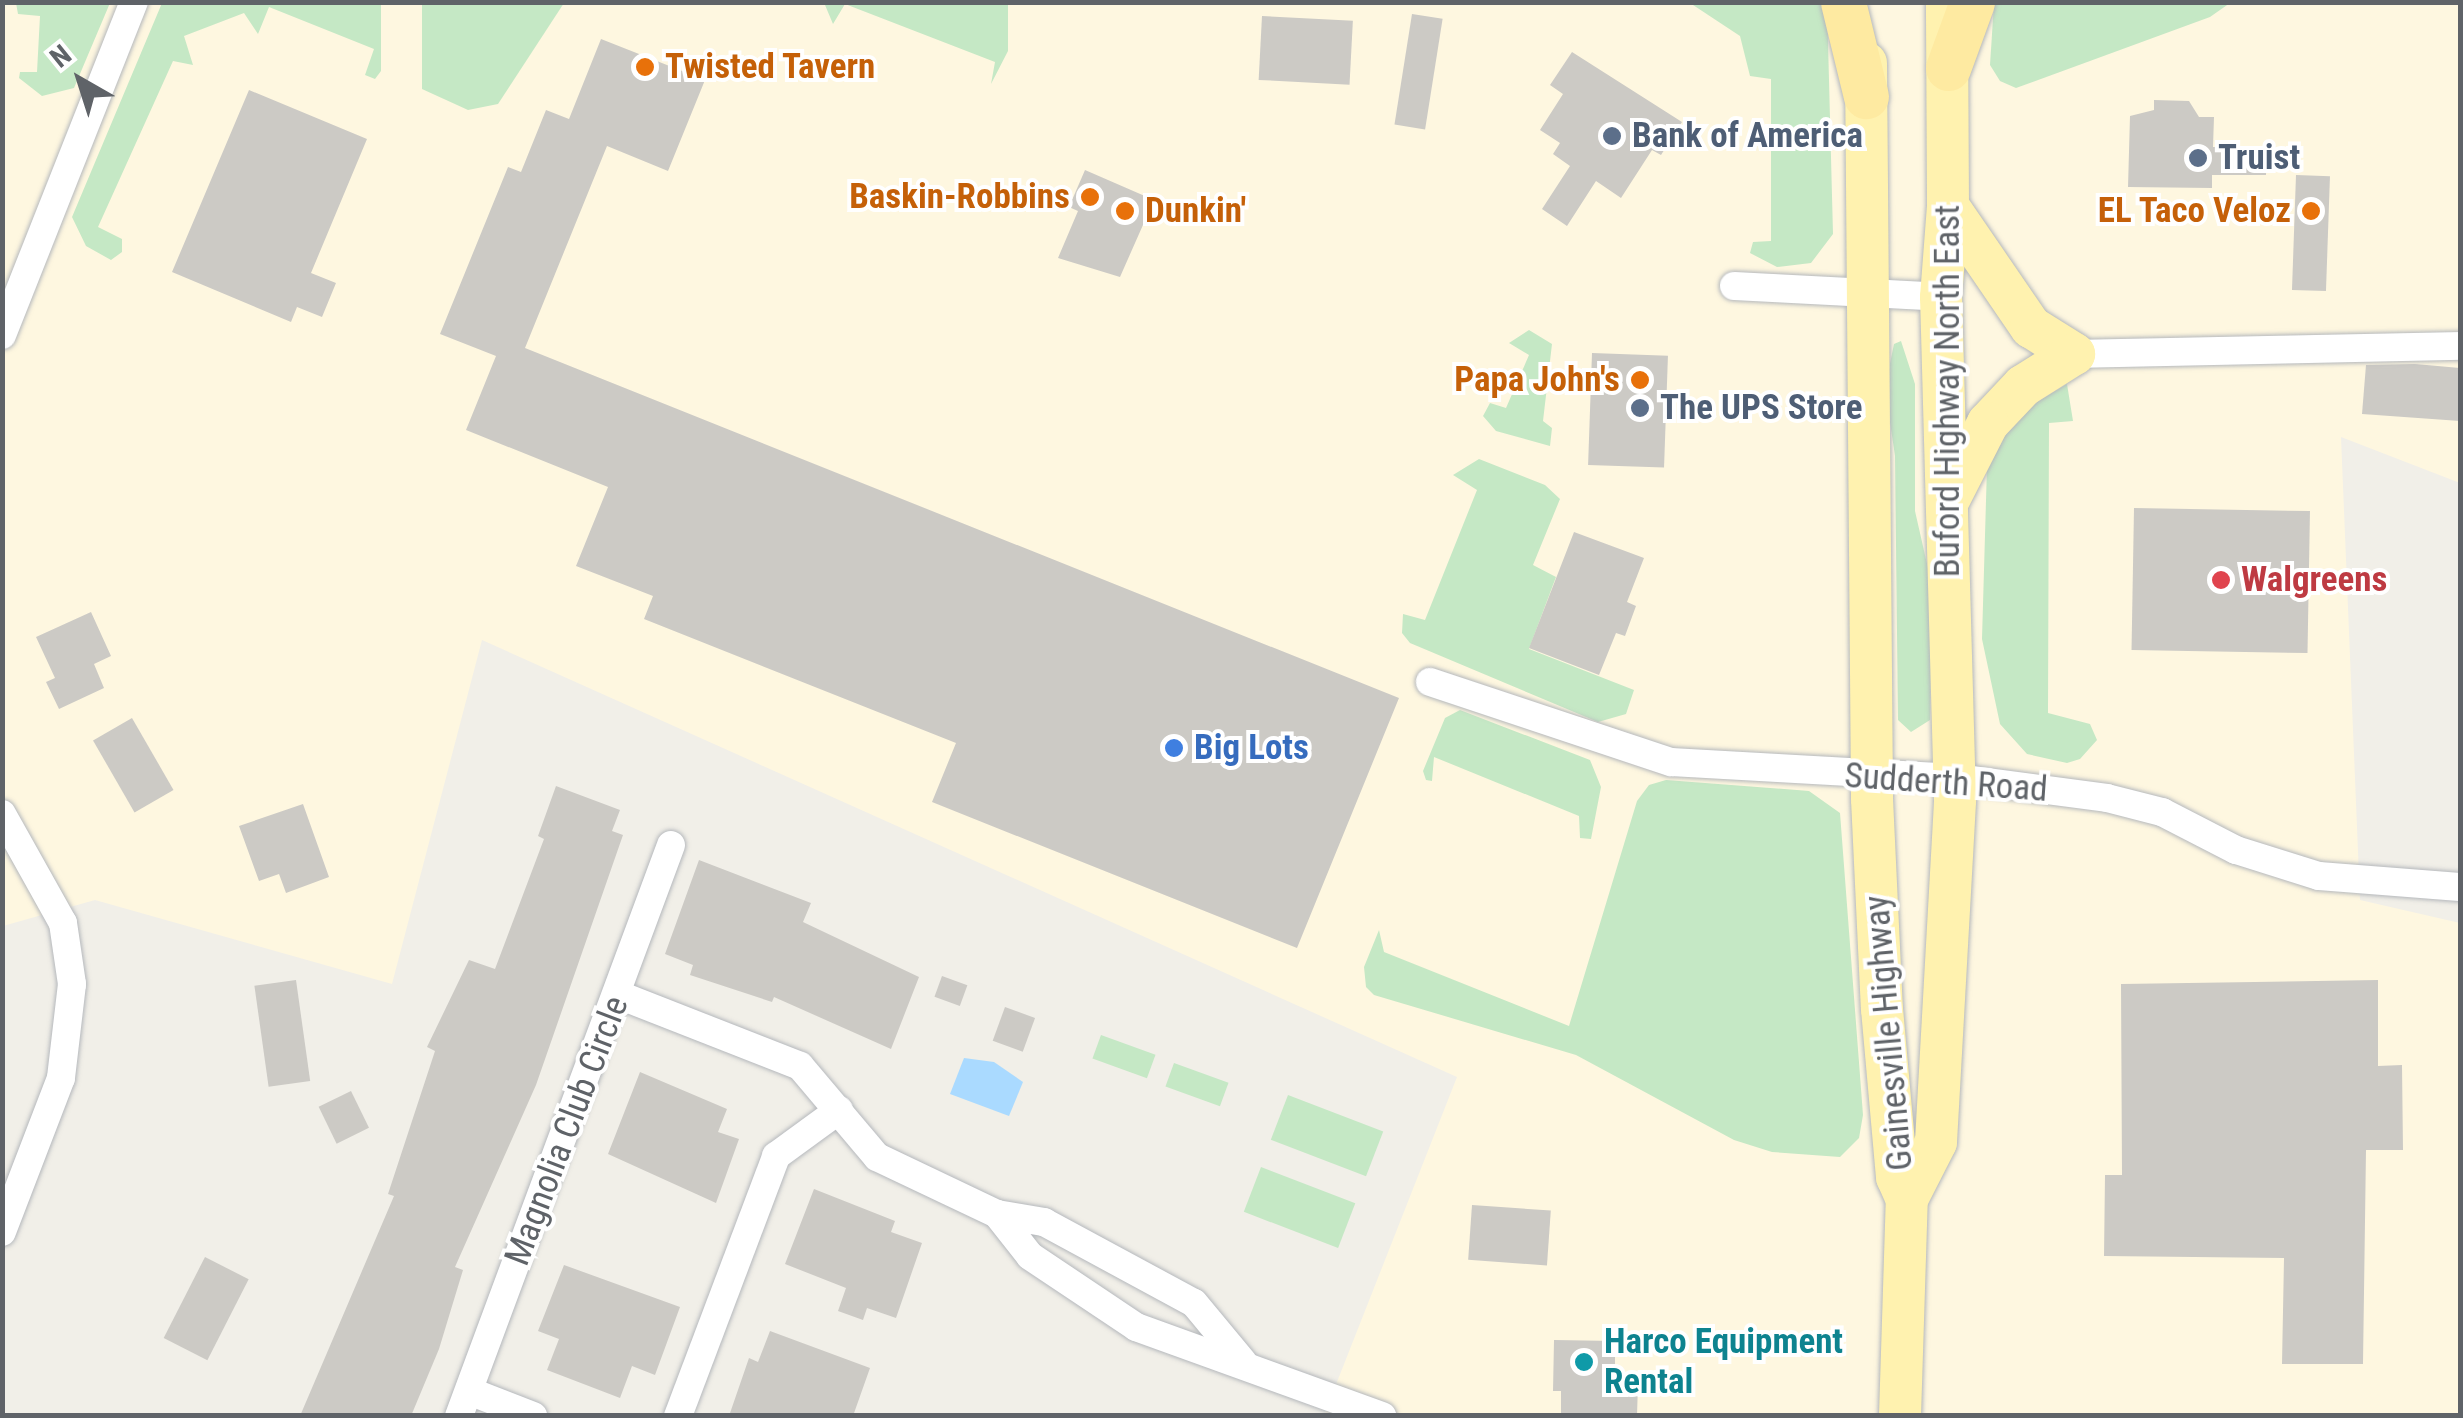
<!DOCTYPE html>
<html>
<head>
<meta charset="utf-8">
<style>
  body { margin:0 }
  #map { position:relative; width:2463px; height:1418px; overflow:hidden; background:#f1efe8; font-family:"Roboto Condensed",sans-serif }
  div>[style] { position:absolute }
  .commercial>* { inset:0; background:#fef7e0 }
  .green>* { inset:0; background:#c5e8c5; transform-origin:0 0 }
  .water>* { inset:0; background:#aadaff }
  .building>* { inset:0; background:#cccac5; transform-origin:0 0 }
  .roads { filter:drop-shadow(0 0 2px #b5b8bc) drop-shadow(0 0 2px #b5b8bc) }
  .minor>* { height:28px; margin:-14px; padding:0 14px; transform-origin:14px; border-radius:14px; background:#fff }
  .primary>* { height:42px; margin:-21px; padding:0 21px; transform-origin:21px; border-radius:21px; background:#fff2af }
  .trunk>* { height:45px; margin:-22.5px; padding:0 22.5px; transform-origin:22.5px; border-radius:22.5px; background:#feeaa1 }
  .dots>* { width:28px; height:28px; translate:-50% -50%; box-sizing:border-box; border:5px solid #fff; border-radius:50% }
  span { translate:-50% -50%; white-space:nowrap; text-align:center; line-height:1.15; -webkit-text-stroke:8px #fff; paint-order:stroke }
  .food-label { font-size:35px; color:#c56008; font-weight:700 }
  .left { translate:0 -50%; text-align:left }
  .right { translate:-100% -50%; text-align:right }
  .service-label { font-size:35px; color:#4e5e75; font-weight:700 }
  .street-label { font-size:35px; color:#5f6368 }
  .health-label { font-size:35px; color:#be3a42; font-weight:700 }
  .shop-label { font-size:35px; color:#366cbe; font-weight:700 }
  .culture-label { font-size:35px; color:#0d838f; font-weight:700 }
  .frame { position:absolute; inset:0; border:5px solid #5f6368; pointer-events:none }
  .north { position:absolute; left:30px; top:30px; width:100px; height:100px; -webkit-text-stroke:8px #fff; paint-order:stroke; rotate:321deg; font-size:28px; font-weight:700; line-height:40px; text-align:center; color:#5f6368 }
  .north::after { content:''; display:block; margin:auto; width:35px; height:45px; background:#5f6368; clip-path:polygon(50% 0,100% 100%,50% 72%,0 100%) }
</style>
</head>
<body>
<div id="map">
  <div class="commercial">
    <div style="clip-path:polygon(3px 3px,2460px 3px,2460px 483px,2341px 437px,2360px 900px,2460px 923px,2460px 1415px,1324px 1415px,1457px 1077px,482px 640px,392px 984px,95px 900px,3px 926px)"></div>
  </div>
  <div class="green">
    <div style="clip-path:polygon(16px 3px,110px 3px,74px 88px,42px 96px,19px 78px,20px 72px,37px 72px,40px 16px,18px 14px)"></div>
    <div style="clip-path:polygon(162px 3px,381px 3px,381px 71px,375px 79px,365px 75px,374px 49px,269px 7px,258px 34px,244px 13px,184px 36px,193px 65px,173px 61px,98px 227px,122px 239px,122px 252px,111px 260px,86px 246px,72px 217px)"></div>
    <div style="clip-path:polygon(422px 3px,422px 2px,564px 3px,498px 104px,468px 110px,422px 89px)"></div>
    <div style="clip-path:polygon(620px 3px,1008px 3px,1008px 51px,991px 84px,995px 62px,845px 4px,833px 24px,825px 5px)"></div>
    <div style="clip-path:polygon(1690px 3px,1827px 3px,1833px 234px,1811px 263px,1777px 267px,1750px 253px,1753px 242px,1771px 241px,1771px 79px,1750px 76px,1740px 36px)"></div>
    <div style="clip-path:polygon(1994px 3px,2230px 3px,2210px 17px,2016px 88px,2000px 81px,1990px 65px)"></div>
    <div style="clip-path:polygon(1529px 330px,1552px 344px,1543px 421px,1552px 428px,1550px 446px,1496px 431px,1483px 416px,1490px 403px,1506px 408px,1529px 355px,1509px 343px)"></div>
    <div style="clip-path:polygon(1901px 341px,1915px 384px,1915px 511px,1932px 586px,1930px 720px,1911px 732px,1898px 720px,1895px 456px,1885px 388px,1894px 344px)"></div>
    <div style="clip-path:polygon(2067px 384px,2073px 421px,2049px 423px,2048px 713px,2090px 724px,2097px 740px,2080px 759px,2067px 763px,2027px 754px,2000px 724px,1982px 639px,1987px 466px,1998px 425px)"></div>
    <div style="clip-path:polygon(1479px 459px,1545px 485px,1560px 499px,1533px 565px,1556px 577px,1529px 649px,1634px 690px,1626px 714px,1598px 722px,1410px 643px,1402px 633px,1403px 614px,1425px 620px,1477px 490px,1453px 475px)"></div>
    <div style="clip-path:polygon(1460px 710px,1590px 760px,1601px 787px,1591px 839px,1580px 838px,1579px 816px,1434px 757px,1432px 781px,1426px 780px,1423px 771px,1445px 718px)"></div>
    <div style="clip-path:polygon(1666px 780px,1809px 791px,1840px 813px,1863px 1115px,1859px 1138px,1840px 1157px,1772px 1152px,1734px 1140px,1576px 1055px,1374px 995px,1366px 987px,1364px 967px,1379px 930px,1384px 952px,1569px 1026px,1637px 801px,1649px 785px)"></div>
    <div style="left:1101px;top:1035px;width:58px;height:25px;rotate:20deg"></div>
    <div style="left:1174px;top:1063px;width:58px;height:25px;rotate:20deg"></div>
    <div style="left:1288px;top:1095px;width:102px;height:48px;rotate:21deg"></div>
    <div style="left:1261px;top:1167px;width:101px;height:48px;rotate:21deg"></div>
  </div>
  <div class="water">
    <div style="clip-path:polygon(964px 1058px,994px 1062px,1023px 1082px,1009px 1116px,950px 1094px)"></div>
  </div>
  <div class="building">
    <div style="left:1412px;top:14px;width:31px;height:112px;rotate:9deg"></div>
    <div style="left:1262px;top:16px;width:91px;height:64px;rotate:3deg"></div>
    <div style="clip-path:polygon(601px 39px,705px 80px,668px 171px,607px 146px,525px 348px,1399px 698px,1297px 948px,932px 802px,956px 743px,644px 619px,653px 596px,576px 566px,608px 487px,466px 430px,496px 356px,440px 334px,508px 167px,521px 172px,546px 110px,569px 119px)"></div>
    <div style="clip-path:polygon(1572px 52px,1682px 122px,1661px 155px,1652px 150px,1621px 198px,1596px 181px,1567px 226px,1542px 209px,1570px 166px,1553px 154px,1560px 143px,1540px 130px,1563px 94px,1550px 85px)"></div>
    <div style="clip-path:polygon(249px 90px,367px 139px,311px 273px,336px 283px,322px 317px,297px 307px,291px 322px,172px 272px)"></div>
    <div style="clip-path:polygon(2154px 100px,2189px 101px,2199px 117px,2214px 117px,2213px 147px,2267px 148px,2266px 175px,2212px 175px,2212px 188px,2128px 187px,2130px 116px,2154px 110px)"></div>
    <div style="clip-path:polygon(1085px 170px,1154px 200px,1120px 277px,1058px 258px,1078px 211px,1069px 207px)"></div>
    <div style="left:2296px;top:175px;width:34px;height:115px;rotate:2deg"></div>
    <div style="left:1592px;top:353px;width:76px;height:112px;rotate:2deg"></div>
    <div style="clip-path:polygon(2415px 364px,2460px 368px,2460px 421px,2362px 414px,2366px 365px)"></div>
    <div style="left:2134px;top:508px;width:176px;height:142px;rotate:1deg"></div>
    <div style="clip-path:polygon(1574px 532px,1644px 558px,1627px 602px,1636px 606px,1625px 636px,1616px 633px,1599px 675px,1529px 648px)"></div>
    <div style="clip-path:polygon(91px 612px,111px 656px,94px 664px,104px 688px,59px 709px,46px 682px,55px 678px,36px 637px)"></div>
    <div style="left:132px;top:718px;width:83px;height:45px;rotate:60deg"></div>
    <div style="clip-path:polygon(556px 786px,620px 810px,612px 831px,623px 835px,536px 1085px,455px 1267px,463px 1270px,439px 1349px,411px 1416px,300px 1416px,394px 1196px,388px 1194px,435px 1051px,427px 1047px,469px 960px,495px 969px,544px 839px,538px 836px)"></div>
    <div style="clip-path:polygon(303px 804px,329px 877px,286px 893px,279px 874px,259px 881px,239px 826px)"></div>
    <div style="clip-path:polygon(699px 860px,811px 903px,803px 922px,919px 977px,891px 1049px,774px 997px,772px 1002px,690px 975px,693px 965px,665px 954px)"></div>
    <div style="left:942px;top:976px;width:27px;height:22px;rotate:20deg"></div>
    <div style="left:296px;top:980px;width:102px;height:42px;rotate:82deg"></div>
    <div style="clip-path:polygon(2378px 980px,2378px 1066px,2402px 1065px,2403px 1150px,2366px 1150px,2363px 1364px,2282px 1364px,2284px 1258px,2104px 1256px,2105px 1175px,2122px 1175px,2121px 984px)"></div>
    <div style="left:1005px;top:1007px;width:32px;height:36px;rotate:20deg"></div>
    <div style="clip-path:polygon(640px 1072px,727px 1109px,718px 1132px,739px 1139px,716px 1203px,608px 1154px)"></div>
    <div style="left:351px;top:1091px;width:41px;height:36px;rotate:64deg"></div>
    <div style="clip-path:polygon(814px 1189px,895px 1221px,891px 1232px,922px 1243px,896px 1318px,867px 1308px,863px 1320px,838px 1311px,846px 1288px,785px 1264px)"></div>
    <div style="left:1472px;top:1205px;width:79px;height:55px;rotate:4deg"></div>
    <div style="left:205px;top:1257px;width:49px;height:91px;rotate:27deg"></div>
    <div style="clip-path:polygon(564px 1265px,680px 1307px,655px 1375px,632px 1366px,620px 1398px,547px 1370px,559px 1339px,538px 1331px)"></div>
    <div style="clip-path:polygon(770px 1331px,870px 1368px,853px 1416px,729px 1416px,749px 1358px,758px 1362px)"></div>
    <div style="clip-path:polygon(1554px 1340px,1615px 1341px,1615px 1383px,1638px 1383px,1637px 1416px,1561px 1416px,1561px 1391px,1553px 1391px)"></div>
  </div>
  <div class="roads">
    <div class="minor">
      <div style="left:1734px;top:286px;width:207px;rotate:3deg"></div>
      <div style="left:2px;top:335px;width:358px;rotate:-68.4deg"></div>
      <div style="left:2074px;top:354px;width:386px;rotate:-1.2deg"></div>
      <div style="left:1430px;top:682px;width:254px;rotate:18.4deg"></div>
      <div style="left:1671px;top:762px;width:285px;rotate:3.2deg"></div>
      <div style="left:1956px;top:778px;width:152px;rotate:7.5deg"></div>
      <div style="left:2107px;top:798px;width:57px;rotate:14.3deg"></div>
      <div style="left:2162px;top:812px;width:83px;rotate:27.2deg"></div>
      <div style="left:2236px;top:850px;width:87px;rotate:17.4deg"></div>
      <div style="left:2319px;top:876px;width:141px;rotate:4.5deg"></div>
      <div style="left:2px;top:814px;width:125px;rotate:60.8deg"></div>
      <div style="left:63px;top:923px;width:62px;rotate:81.6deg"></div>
      <div style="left:72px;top:984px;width:95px;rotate:96.7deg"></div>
      <div style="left:61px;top:1078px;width:165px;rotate:111deg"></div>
      <div style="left:619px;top:995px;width:194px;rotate:21.4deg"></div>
      <div style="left:800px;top:1066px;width:119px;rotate:49.8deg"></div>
      <div style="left:877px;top:1157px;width:133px;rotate:25.4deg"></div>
      <div style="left:997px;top:1214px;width:48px;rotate:9.7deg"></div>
      <div style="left:1044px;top:1222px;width:170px;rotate:28.4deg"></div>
      <div style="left:1194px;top:1303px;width:77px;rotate:50.3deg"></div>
      <div style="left:997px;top:1214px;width:53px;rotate:51.8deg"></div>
      <div style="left:1030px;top:1256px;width:128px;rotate:33.8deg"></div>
      <div style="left:1136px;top:1327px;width:262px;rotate:19.9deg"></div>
      <div style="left:469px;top:1391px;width:69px;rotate:21.3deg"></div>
      <div style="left:459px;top:1416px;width:609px;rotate:-69.63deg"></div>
      <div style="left:678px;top:1416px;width:278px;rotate:-69.3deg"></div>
      <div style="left:776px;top:1156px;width:78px;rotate:-36.1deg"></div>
    </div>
    <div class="primary">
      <div style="left:1866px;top:63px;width:736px;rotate:89.53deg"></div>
      <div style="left:1872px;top:799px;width:210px;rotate:87.3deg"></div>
      <div style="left:1882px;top:1009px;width:169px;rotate:84.9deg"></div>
      <div style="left:1897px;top:1177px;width:24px;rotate:66deg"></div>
      <div style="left:1948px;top:206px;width:147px;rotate:55.6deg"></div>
      <div style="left:2031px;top:327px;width:51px;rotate:32.1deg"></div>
      <div style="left:2074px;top:354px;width:60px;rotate:147.9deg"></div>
      <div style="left:2023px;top:386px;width:51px;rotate:133.4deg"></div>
      <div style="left:1988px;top:423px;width:88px;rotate:117.1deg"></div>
      <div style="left:1900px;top:1416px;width:217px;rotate:-88.2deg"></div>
      <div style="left:1907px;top:1199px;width:64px;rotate:-63deg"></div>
      <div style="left:1936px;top:1142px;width:343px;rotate:-86.8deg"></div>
      <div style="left:1955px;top:800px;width:503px;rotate:-91.59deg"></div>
      <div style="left:1941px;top:297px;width:91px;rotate:-85.6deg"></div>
      <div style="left:1948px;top:206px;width:204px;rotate:-90.3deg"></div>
    </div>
    <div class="trunk">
      <div style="left:1843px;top:2px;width:97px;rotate:76.3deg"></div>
      <div style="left:1948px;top:68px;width:70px;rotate:-70deg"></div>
    </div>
  </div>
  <div class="dots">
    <div style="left:645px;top:67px;background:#e8710a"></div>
    <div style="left:1612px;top:136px;background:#5c6f8a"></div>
    <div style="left:2198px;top:158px;background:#5c6f8a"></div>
    <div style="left:1090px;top:197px;background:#e8710a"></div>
    <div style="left:1125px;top:211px;background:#e8710a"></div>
    <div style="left:2311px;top:211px;background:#e8710a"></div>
    <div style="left:1640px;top:380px;background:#e8710a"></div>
    <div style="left:1640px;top:408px;background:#5c6f8a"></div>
    <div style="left:2221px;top:580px;background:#e0444e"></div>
    <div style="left:1174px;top:748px;background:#3f7fe0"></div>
    <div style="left:1584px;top:1362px;background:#0f9aa8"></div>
  </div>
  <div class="food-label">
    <span class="left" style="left:665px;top:67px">Twisted Tavern</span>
    <span class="right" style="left:1070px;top:197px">Baskin-Robbins</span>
    <span class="left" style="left:1145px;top:211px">Dunkin'</span>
    <span class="right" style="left:2291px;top:211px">EL Taco Veloz</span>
    <span class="right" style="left:1620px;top:380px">Papa John's</span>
  </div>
  <div class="service-label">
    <span class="left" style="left:1632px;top:136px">Bank of America</span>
    <span class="left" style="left:2218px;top:158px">Truist</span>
    <span class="left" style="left:1660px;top:408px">The UPS Store</span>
  </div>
  <div class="street-label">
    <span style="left:1948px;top:391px;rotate:-90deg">Buford Highway North East</span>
    <span style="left:1946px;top:783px;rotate:4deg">Sudderth Road</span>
    <span style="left:1889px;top:1033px;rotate:-95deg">Gainesville Highway</span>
    <span style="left:567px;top:1131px;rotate:-69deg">Magnolia Club Circle</span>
  </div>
  <div class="health-label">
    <span class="left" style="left:2241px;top:580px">Walgreens</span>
  </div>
  <div class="shop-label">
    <span class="left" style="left:1194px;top:748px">Big Lots</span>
  </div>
  <div class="culture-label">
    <span class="left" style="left:1604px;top:1362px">Harco Equipment<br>Rental</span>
  </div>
  <div class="frame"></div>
  <div class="north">N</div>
</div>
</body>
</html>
